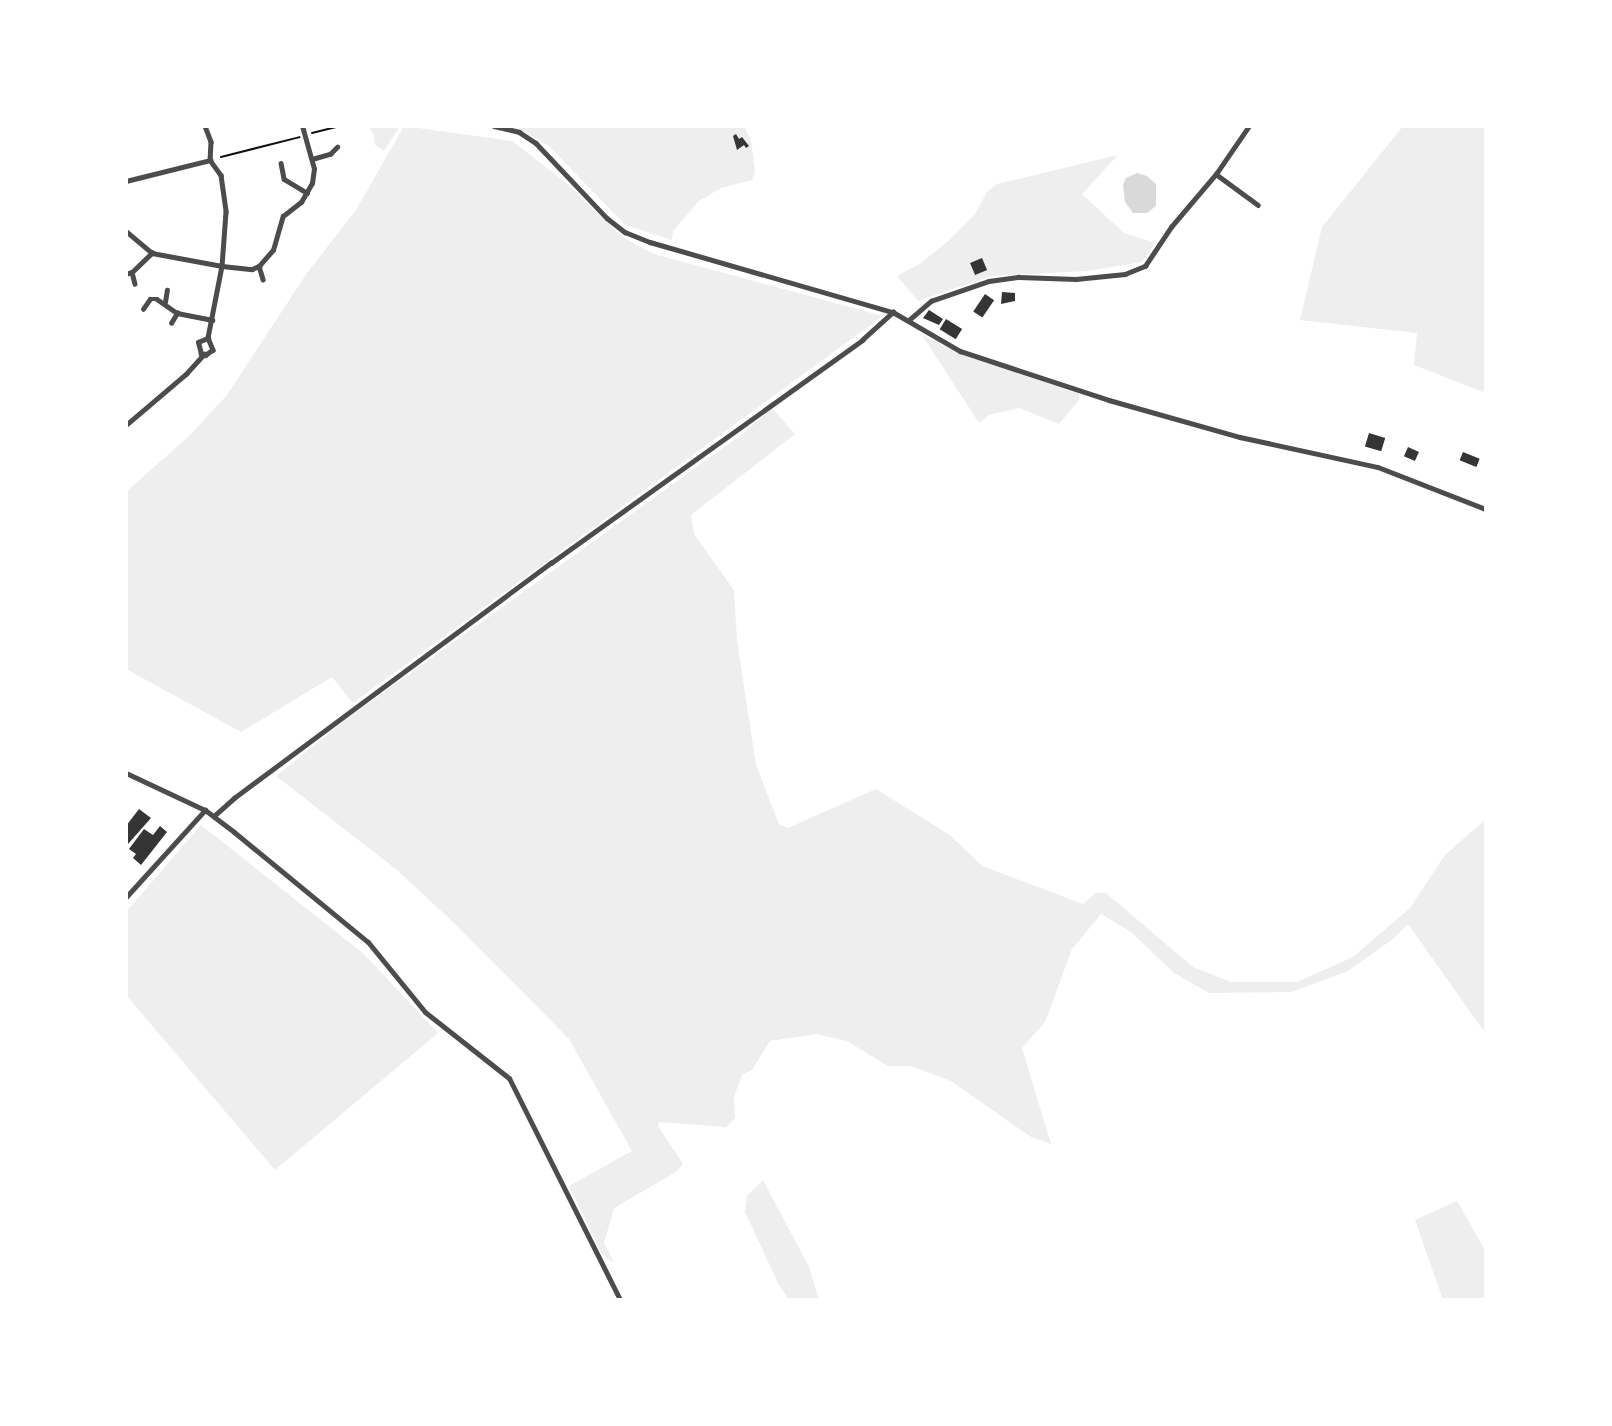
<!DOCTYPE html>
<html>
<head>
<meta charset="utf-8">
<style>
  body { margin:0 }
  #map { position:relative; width:1612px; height:1426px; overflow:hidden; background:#fff; font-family:"Public Sans",sans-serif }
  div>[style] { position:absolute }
  .green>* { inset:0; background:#eee }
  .water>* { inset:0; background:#d9d9d9 }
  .building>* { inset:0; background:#353535; transform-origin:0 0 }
  .path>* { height:2px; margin:-1px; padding:0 1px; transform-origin:1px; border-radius:1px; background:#111 }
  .minor>* { height:4.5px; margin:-2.25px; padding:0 2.25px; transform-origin:2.25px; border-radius:2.25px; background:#4c4c4c }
  .tertiary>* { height:5px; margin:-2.5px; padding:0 2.5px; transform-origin:2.5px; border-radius:2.5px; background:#4c4c4c }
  span { translate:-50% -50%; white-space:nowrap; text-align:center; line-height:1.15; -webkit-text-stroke:5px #fff; paint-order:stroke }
  .frame { position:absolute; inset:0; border:128px solid #fff; pointer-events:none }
</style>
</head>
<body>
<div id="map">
  <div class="green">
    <div style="clip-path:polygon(368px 126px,400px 126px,384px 151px,375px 145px,374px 135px)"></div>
    <div style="clip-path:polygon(404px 126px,512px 141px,564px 181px,624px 238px,654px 254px,883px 316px,353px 703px,332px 677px,241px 732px,126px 669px,126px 492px,190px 435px,227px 395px,307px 273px,356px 210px)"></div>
    <div style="clip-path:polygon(514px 126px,744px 126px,751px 140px,755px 172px,752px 180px,721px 188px,699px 201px,673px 231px,672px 240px,625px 225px,549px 146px)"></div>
    <div style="clip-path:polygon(1403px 126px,1486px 126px,1486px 393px,1414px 365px,1417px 333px,1300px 320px,1322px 227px)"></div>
    <div style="clip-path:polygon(1118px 155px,1082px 194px,1124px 233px,1155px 243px,1142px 262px,1088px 271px,991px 276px,918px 301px,897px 276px,921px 263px,948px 241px,975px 214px,987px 192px,997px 184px)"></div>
    <div style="clip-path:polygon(922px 335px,958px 353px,1079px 394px,1079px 400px,1059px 424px,1019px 408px,989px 415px,979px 423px)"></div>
    <div style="clip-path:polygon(772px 408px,795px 434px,691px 515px,694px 534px,734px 590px,737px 640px,756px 765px,779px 824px,788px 828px,876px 789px,950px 835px,982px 866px,1083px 904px,1096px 893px,1106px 893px,1193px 967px,1231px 982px,1297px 982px,1353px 957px,1410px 908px,1445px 855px,1486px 819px,1486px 1034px,1408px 924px,1393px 939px,1348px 971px,1291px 992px,1209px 993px,1174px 973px,1131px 932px,1101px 914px,1072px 949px,1045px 1022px,1022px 1048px,1051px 1144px,1031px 1137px,951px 1081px,911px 1066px,888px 1066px,847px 1041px,817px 1034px,770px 1041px,752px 1070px,742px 1075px,734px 1097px,735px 1118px,726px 1127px,659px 1122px,658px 1126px,683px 1164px,676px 1172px,614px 1208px,604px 1243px,614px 1263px,602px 1254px,569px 1186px,632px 1151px,569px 1039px,456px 925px,397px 870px,276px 776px,347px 719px,741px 435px)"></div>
    <div style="clip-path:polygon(201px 825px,364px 954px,438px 1033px,275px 1170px,126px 995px,126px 912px)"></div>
    <div style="clip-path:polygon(763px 1180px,809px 1267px,819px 1300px,789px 1300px,778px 1283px,745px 1212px,747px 1196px)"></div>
    <div style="clip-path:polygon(1457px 1201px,1486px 1252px,1486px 1300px,1443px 1300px,1415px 1220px)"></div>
  </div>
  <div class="water">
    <div style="clip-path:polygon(1137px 173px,1147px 176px,1156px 184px,1156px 206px,1147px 213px,1133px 213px,1125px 202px,1123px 185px,1126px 178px)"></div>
  </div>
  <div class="building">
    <div style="clip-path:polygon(736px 134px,739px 139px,742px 137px,749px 146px,746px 148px,744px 145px,737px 150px,733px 136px)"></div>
    <div style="left:982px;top:258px;width:13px;height:13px;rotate:67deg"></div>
    <div style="clip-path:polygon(1002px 292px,1015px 293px,1015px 301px,1001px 304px)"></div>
    <div style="left:985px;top:294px;width:11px;height:21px;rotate:34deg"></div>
    <div style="clip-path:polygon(929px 310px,943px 319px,939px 325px,923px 318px)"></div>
    <div style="left:946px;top:319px;width:19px;height:12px;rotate:32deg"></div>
    <div style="left:1369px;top:433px;width:17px;height:14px;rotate:17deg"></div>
    <div style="left:1408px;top:447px;width:12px;height:10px;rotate:24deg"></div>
    <div style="left:1463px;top:452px;width:18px;height:9px;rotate:22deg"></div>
    <div style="clip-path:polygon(139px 809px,151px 818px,128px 844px,126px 826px)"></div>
    <div style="clip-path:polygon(160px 826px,167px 832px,141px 865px,133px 858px,136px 854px,129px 849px,144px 829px,153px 835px)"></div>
  </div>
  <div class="path">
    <div style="left:312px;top:133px;width:30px;rotate:-14deg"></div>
    <div style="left:221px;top:157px;width:81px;rotate:-14.2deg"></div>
  </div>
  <div class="minor">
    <div style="left:205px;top:126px;width:17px;rotate:69deg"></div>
    <div style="left:211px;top:142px;width:18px;rotate:93deg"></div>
    <div style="left:210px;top:160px;width:19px;rotate:54deg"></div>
    <div style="left:221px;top:175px;width:37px;rotate:82deg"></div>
    <div style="left:226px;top:212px;width:54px;rotate:94.2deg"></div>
    <div style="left:222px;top:266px;width:73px;rotate:101deg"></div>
    <div style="left:208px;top:338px;width:13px;rotate:67deg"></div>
    <div style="left:213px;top:350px;width:9px;rotate:144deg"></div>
    <div style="left:206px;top:355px;width:5px;rotate:-169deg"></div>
    <div style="left:201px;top:354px;width:12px;rotate:-104deg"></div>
    <div style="left:198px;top:342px;width:11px;rotate:-22deg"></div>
    <div style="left:494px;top:126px;width:26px;rotate:13deg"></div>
    <div style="left:519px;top:132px;width:20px;rotate:33deg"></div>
    <div style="left:536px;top:143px;width:103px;rotate:46.6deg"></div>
    <div style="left:607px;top:218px;width:23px;rotate:38deg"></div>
    <div style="left:625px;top:232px;width:27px;rotate:22deg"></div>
    <div style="left:650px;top:242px;width:253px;rotate:16.1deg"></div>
    <div style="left:893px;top:312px;width:78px;rotate:30.2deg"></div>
    <div style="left:960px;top:351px;width:157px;rotate:18.2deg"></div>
    <div style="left:1109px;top:400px;width:136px;rotate:15.8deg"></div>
    <div style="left:1240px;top:437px;width:141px;rotate:12.3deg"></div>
    <div style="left:1378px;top:467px;width:116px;rotate:21.3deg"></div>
    <div style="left:312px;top:159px;width:19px;rotate:-16deg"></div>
    <div style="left:330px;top:154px;width:10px;rotate:-45deg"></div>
    <div style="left:281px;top:163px;width:16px;rotate:79deg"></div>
    <div style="left:284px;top:179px;width:27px;rotate:31deg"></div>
    <div style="left:1216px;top:174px;width:52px;rotate:36.4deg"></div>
    <div style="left:126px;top:181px;width:87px;rotate:-14deg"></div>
    <div style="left:126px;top:231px;width:34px;rotate:40deg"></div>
    <div style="left:152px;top:253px;width:71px;rotate:10.5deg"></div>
    <div style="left:222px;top:266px;width:30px;rotate:6deg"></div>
    <div style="left:252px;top:269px;width:8px;rotate:-23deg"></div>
    <div style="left:259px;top:266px;width:21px;rotate:-49deg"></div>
    <div style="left:273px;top:250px;width:35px;rotate:-74deg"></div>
    <div style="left:283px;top:216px;width:23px;rotate:-38deg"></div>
    <div style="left:301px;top:202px;width:22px;rotate:-60deg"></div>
    <div style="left:312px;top:183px;width:14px;rotate:-82deg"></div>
    <div style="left:314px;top:169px;width:45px;rotate:-105.6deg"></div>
    <div style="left:259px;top:266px;width:14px;rotate:73deg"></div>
    <div style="left:132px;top:272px;width:12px;rotate:76deg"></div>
    <div style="left:126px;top:274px;width:6px;rotate:-18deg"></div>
    <div style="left:132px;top:272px;width:28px;rotate:-44deg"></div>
    <div style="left:165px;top:302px;width:12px;rotate:-81deg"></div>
    <div style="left:143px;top:309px;width:12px;rotate:-55deg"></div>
    <div style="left:150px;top:299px;width:7px"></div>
    <div style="left:157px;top:299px;width:24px;rotate:35deg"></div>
    <div style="left:177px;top:313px;width:36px;rotate:11deg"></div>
    <div style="left:909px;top:320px;width:29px;rotate:-41deg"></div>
    <div style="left:931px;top:301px;width:61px;rotate:-19deg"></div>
    <div style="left:989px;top:281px;width:30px;rotate:-8deg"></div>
    <div style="left:1019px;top:277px;width:57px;rotate:2deg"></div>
    <div style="left:1076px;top:279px;width:49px;rotate:-5.8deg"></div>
    <div style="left:1125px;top:274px;width:22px;rotate:-22deg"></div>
    <div style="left:1145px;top:266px;width:47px;rotate:-56.3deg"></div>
    <div style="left:1171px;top:227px;width:70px;rotate:-49.7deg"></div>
    <div style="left:1216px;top:174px;width:58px;rotate:-55.5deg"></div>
    <div style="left:171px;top:323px;width:12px;rotate:-59deg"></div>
    <div style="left:126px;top:425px;width:79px;rotate:-40.4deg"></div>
    <div style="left:186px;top:374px;width:27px;rotate:-48deg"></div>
    <div style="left:214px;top:816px;width:27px;rotate:-42deg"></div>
    <div style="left:234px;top:798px;width:395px;rotate:-36.6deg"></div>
    <div style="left:551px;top:563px;width:383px;rotate:-35.6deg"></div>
    <div style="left:862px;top:340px;width:42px;rotate:-42.1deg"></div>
  </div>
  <div class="tertiary">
    <div style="left:126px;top:773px;width:87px;rotate:25.1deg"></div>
    <div style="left:205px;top:810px;width:36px;rotate:37deg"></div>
    <div style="left:234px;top:832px;width:173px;rotate:39.4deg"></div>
    <div style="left:368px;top:942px;width:90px;rotate:50.8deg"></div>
    <div style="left:425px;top:1012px;width:107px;rotate:38.2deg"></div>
    <div style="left:509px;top:1078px;width:248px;rotate:63.4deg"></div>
    <div style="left:126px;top:897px;width:118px;rotate:-47.8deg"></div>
  </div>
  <div class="frame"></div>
</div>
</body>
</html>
